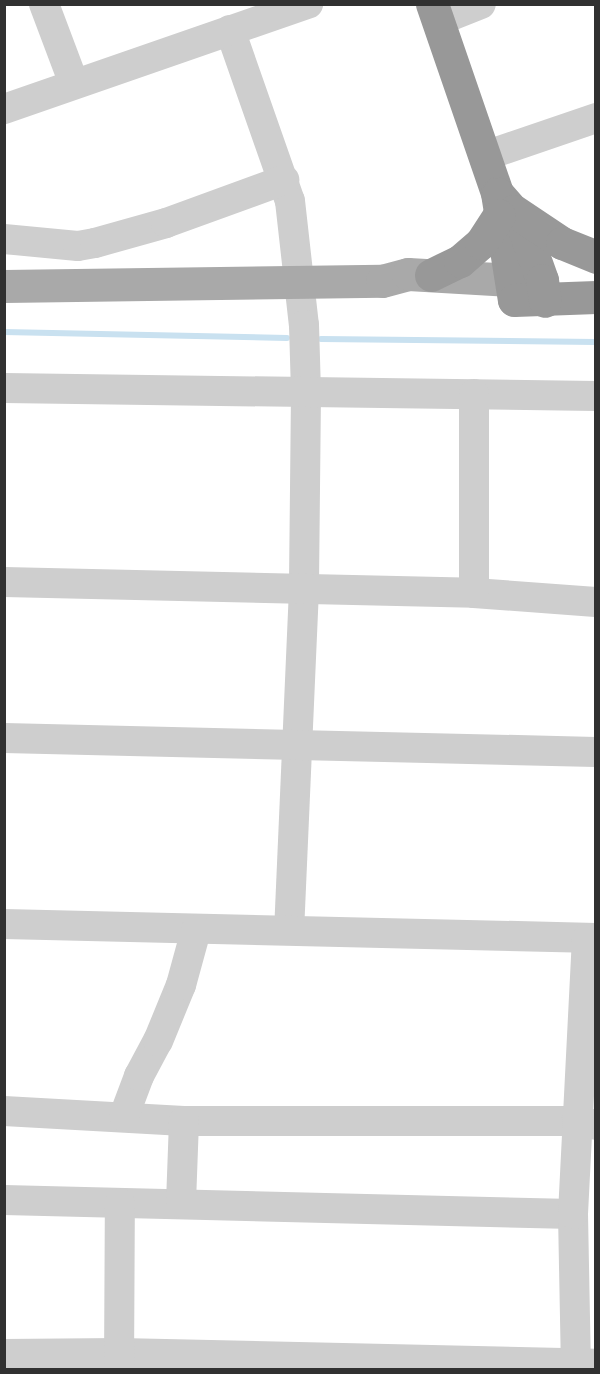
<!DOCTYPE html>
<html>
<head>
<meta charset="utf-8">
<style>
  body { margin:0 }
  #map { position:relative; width:600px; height:1374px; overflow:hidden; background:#fff; font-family:"Archivo Narrow",sans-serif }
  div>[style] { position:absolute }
  .stream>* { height:6px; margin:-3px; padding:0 3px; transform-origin:3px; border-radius:3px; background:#c9e1f0 }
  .minor>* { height:30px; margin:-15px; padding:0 15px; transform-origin:15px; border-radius:15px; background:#cecece }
  .major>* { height:33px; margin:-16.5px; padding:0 16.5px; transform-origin:16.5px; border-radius:16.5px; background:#a9a9a9 }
  .highway>* { height:33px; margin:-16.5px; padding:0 16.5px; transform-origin:16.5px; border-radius:16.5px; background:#989898 }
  span { translate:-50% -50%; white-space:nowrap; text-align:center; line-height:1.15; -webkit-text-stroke:6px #fff; paint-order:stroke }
  .frame { position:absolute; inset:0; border:6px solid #313131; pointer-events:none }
</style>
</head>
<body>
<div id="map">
  <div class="stream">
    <div style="left:4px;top:332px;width:283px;rotate:1.2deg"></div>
    <div style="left:321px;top:339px;width:275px;rotate:0.6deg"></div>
  </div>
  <div class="minor">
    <div style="left:44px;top:4px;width:85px;rotate:69.4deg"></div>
    <div style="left:438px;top:21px;width:46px;rotate:-21.6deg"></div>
    <div style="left:230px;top:30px;width:181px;rotate:70.7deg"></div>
    <div style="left:290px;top:201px;width:125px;rotate:83.6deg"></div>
    <div style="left:304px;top:325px;width:68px;rotate:88.3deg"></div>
    <div style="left:306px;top:393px;width:196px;rotate:90.6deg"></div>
    <div style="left:304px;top:589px;width:340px;rotate:92.5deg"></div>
    <div style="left:4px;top:109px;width:322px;rotate:-19.1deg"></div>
    <div style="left:485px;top:156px;width:117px;rotate:-18.9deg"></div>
    <div style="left:4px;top:239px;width:74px;rotate:5.4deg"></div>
    <div style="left:78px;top:246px;width:17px;rotate:-10deg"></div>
    <div style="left:95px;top:243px;width:74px;rotate:-15.7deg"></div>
    <div style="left:166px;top:223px;width:126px;rotate:-20deg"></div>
    <div style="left:4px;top:388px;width:592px;rotate:0.77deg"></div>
    <div style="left:4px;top:582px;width:470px;rotate:1.3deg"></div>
    <div style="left:474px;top:593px;width:122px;rotate:4.2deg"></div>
    <div style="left:474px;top:593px;width:199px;rotate:-90deg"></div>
    <div style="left:4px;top:738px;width:592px;rotate:1.35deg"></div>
    <div style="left:4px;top:924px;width:592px;rotate:1.35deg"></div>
    <div style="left:4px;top:1111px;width:180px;rotate:3.2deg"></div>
    <div style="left:184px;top:1121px;width:392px"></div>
    <div style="left:576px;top:1121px;width:20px;rotate:11deg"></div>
    <div style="left:124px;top:1116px;width:43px;rotate:-69.4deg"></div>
    <div style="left:139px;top:1076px;width:40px;rotate:-62deg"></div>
    <div style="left:158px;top:1041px;width:61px;rotate:-67.7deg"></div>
    <div style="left:181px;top:985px;width:57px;rotate:-74.7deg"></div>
    <div style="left:4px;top:1200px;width:569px;rotate:1.41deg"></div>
    <div style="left:181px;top:1203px;width:82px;rotate:-87.9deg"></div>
    <div style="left:4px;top:1354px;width:116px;rotate:-0.5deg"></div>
    <div style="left:120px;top:1353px;width:476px;rotate:1.3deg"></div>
    <div style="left:119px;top:1370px;width:167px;rotate:-89.7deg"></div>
    <div style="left:576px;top:1370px;width:156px;rotate:-91.1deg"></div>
    <div style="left:573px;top:1214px;width:276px;rotate:-87.1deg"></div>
  </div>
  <div class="major">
    <div style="left:4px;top:286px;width:378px;rotate:-0.8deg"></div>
    <div style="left:382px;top:281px;width:27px;rotate:-15deg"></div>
    <div style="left:408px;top:274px;width:104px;rotate:3.3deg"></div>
  </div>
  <div class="highway">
    <div style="left:432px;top:4px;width:200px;rotate:71deg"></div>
    <div style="left:497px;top:193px;width:108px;rotate:81deg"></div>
    <div style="left:514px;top:300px;width:82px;rotate:-2.1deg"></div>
    <div style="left:498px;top:194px;width:23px;rotate:49deg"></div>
    <div style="left:513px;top:211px;width:24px;rotate:60deg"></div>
    <div style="left:525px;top:232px;width:51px;rotate:70.5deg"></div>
    <div style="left:542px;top:280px;width:21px;rotate:82deg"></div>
    <div style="left:514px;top:211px;width:58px;rotate:33.7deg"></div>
    <div style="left:562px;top:243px;width:37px;rotate:22deg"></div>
    <div style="left:431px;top:275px;width:32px;rotate:-26deg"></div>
    <div style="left:460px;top:261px;width:28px;rotate:-41deg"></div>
    <div style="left:481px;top:243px;width:33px;rotate:-57deg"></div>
  </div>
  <div class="frame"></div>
</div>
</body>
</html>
